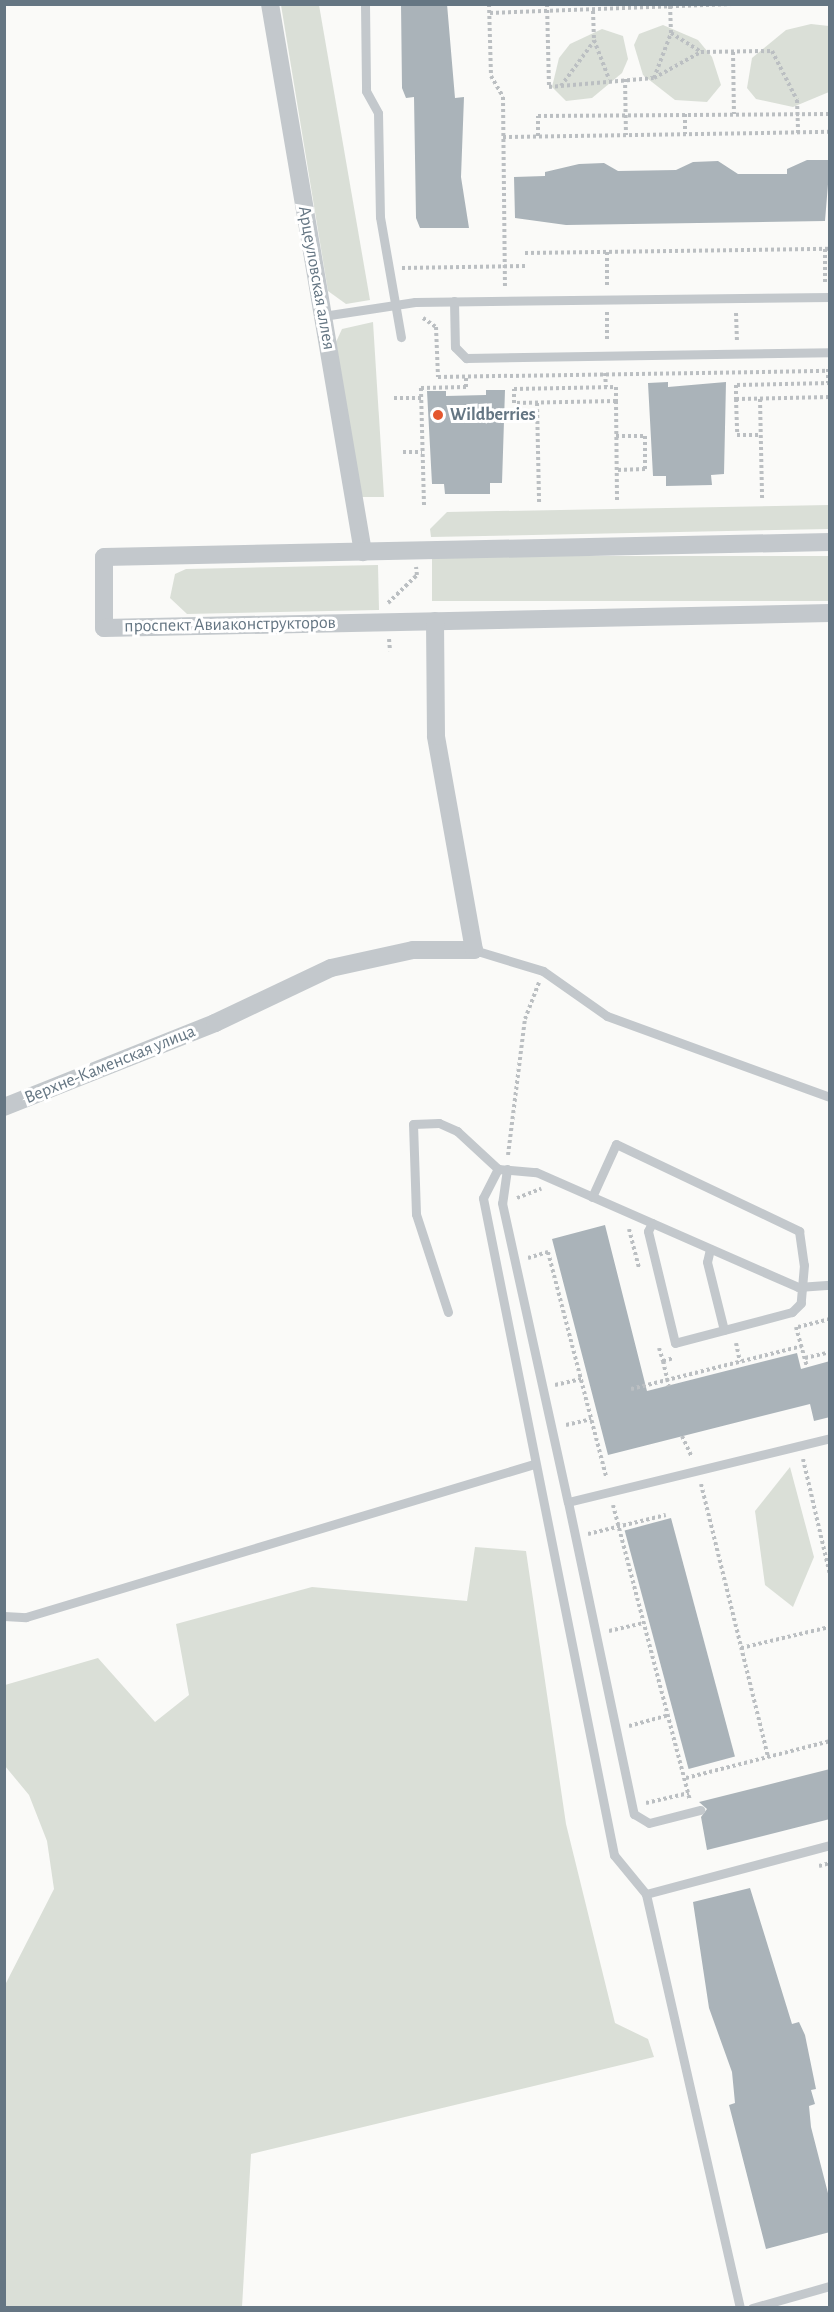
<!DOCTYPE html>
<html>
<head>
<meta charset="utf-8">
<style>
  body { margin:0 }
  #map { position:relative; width:834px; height:2312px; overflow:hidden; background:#fafaf8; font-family:"Alegreya Sans",sans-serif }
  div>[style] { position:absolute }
  .green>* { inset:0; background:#dadfd7; transform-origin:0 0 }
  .building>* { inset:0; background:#aab3b9; transform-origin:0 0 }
  .path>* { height:4px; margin-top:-2px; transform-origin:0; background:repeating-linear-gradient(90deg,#bbbfc2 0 3px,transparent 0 6px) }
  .service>* { height:9px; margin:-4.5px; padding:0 4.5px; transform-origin:4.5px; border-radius:4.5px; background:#c3c8cc }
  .minor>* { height:18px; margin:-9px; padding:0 9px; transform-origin:9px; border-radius:9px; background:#c3c8cc }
  .dots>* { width:16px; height:16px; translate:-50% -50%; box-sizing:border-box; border:3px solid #fff; border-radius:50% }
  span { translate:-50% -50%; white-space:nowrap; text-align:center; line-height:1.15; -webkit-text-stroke:6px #fff; paint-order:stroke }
  .street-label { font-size:18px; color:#657683 }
  .poi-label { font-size:18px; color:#657683; font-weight:700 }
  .left { translate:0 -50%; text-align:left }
  .frame { position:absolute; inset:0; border:6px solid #657683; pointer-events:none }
</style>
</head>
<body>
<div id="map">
  <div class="green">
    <div style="clip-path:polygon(281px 5px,319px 5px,370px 300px,346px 304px,328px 291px)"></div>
    <div style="clip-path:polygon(811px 24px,829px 26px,829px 92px,793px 107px,756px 99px,747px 88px,752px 58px,786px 30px)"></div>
    <div style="clip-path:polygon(663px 25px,698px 40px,712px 57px,721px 85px,707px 102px,675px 100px,643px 75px,634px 45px,639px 34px)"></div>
    <div style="clip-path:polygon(602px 29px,623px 36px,628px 59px,622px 73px,592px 98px,566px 101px,552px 87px,559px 58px,570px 44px)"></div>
    <div style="clip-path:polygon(373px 322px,384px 497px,361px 497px,336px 342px,342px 329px)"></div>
    <div style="clip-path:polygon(829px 505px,829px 529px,431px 537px,430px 529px,447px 512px)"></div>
    <div style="left:829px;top:556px;width:45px;height:397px;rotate:90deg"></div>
    <div style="clip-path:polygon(378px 565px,379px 610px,187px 614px,170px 598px,175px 574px,186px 569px)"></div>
    <div style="clip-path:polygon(790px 1467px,814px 1557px,793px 1607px,765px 1585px,755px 1511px)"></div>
    <div style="clip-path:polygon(475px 1547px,526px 1551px,566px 1824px,615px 2023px,648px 2039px,654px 2057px,251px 2154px,242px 2307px,5px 2307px,5px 1985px,54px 1889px,47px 1841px,29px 1795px,5px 1766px,5px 1685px,98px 1658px,155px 1722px,189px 1695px,176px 1624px,312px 1587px,467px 1601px)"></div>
  </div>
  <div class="building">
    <div style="clip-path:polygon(401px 4px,447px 4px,455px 98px,464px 97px,461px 177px,469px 228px,420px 228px,416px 218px,414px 97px,406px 98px,402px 88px)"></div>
    <div style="clip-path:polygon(807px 160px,830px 160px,825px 221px,566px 225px,515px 218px,514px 177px,545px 176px,545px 172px,579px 164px,604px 163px,618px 171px,676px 170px,693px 162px,718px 161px,738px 174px,787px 174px,787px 169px)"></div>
    <div style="clip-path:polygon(668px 382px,668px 387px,726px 382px,724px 474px,711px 475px,712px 485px,666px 486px,666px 476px,653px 476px,648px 383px)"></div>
    <div style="clip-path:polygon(486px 390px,505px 390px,502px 483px,490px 483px,490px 494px,445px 494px,444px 484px,432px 484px,427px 391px,446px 391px,446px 396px,486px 395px)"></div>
    <div style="clip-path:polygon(605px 1225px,647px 1391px,797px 1353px,801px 1369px,830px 1361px,830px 1417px,814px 1421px,810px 1404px,608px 1455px,552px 1239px)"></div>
    <div style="left:671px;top:1518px;width:247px;height:48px;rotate:75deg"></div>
    <div style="clip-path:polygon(830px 1769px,830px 1819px,707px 1850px,701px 1817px,707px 1809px,699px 1802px)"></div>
    <div style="clip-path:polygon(750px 1888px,792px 2024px,799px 2022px,805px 2035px,816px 2089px,811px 2090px,815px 2104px,809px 2106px,811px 2127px,830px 2201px,830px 2232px,766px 2249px,729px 2105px,735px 2103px,732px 2072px,709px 2008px,693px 1902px)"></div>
  </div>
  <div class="path">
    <div style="left:489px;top:4px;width:72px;rotate:88.4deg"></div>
    <div style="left:491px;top:76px;width:24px;rotate:60deg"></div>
    <div style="left:503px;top:97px;width:191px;rotate:89.4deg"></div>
    <div style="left:547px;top:4px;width:83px;rotate:88.6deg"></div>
    <div style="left:549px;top:87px;width:105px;rotate:-4.9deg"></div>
    <div style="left:654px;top:78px;width:54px;rotate:-29deg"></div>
    <div style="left:701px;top:52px;width:71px;rotate:-0.8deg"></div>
    <div style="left:772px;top:51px;width:55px;rotate:63deg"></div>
    <div style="left:797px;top:100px;width:33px;rotate:88deg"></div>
    <div style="left:593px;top:11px;width:29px;rotate:88deg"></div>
    <div style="left:594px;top:40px;width:42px;rotate:69deg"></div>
    <div style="left:490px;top:13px;width:249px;rotate:-2.1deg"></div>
    <div style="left:671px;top:33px;width:36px;rotate:32deg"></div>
    <div style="left:733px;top:52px;width:62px;rotate:89.1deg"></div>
    <div style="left:654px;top:78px;width:48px;rotate:-69.3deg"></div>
    <div style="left:671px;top:33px;width:29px;rotate:-92deg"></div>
    <div style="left:625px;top:79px;width:56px;rotate:89deg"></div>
    <div style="left:561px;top:86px;width:56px;rotate:-53.7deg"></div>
    <div style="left:685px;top:114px;width:20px;rotate:90deg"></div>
    <div style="left:538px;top:136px;width:20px;rotate:-90deg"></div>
    <div style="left:538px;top:116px;width:292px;rotate:-0.4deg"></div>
    <div style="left:503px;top:137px;width:327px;rotate:-0.9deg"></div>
    <div style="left:825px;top:249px;width:35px;rotate:90deg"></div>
    <div style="left:607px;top:252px;width:35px;rotate:90deg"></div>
    <div style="left:525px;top:253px;width:305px;rotate:-0.8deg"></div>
    <div style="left:402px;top:268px;width:123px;rotate:-0.9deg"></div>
    <div style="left:607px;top:312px;width:29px;rotate:90deg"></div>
    <div style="left:736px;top:313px;width:28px;rotate:88deg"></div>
    <div style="left:423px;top:318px;width:16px;rotate:35deg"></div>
    <div style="left:436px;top:327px;width:50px;rotate:87.7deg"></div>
    <div style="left:438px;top:377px;width:392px;rotate:-0.9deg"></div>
    <div style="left:828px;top:369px;width:14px;rotate:90deg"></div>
    <div style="left:605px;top:373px;width:14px;rotate:86deg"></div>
    <div style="left:830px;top:383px;width:94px;rotate:178.8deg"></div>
    <div style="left:736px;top:385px;width:14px;rotate:90deg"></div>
    <div style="left:736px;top:399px;width:94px;rotate:-1.2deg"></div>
    <div style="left:394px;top:398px;width:27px"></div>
    <div style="left:736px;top:399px;width:36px;rotate:88deg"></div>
    <div style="left:737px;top:435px;width:23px"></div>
    <div style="left:760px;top:399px;width:99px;rotate:88.8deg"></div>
    <div style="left:616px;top:401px;width:102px;rotate:178.9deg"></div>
    <div style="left:514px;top:403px;width:14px;rotate:-90deg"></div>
    <div style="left:514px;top:389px;width:102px;rotate:-1.1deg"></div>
    <div style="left:616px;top:387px;width:14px;rotate:90deg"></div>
    <div style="left:616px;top:401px;width:100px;rotate:89.4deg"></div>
    <div style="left:537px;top:403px;width:99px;rotate:88.8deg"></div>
    <div style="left:616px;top:436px;width:29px"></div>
    <div style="left:645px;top:436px;width:33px;rotate:90deg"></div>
    <div style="left:645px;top:469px;width:28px;rotate:178deg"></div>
    <div style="left:403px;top:452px;width:19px"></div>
    <div style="left:424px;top:505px;width:117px;rotate:-91.5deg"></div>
    <div style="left:421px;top:388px;width:45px;rotate:-1.3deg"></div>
    <div style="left:466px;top:387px;width:11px;rotate:-90deg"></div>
    <div style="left:388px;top:603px;width:40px;rotate:-44deg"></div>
    <div style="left:417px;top:575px;width:8px;rotate:-97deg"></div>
    <div style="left:389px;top:639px;width:12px;rotate:85deg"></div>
    <div style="left:508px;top:1155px;width:137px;rotate:-82.9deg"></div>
    <div style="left:525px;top:1019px;width:39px;rotate:-69deg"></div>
    <div style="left:517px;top:1198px;width:26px;rotate:-21deg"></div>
    <div style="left:629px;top:1229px;width:40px;rotate:75.6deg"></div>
    <div style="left:528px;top:1258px;width:21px;rotate:-17deg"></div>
    <div style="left:548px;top:1252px;width:232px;rotate:75.5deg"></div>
    <div style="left:796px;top:1327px;width:41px;rotate:74.6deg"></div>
    <div style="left:798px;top:1327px;width:33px;rotate:-14deg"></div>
    <div style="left:736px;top:1343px;width:19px;rotate:78deg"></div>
    <div style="left:659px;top:1348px;width:14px;rotate:73deg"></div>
    <div style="left:663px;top:1361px;width:11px;rotate:-15deg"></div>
    <div style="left:805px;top:1358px;width:26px;rotate:-13deg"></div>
    <div style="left:663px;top:1361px;width:26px;rotate:77deg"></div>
    <div style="left:555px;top:1385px;width:27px;rotate:-13deg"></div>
    <div style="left:631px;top:1389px;width:176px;rotate:-14.1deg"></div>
    <div style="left:566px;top:1425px;width:26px;rotate:-13deg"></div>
    <div style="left:682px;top:1436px;width:23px;rotate:65deg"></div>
    <div style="left:803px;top:1459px;width:119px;rotate:76.9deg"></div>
    <div style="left:701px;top:1484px;width:280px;rotate:76.2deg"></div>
    <div style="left:613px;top:1505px;width:305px;rotate:75.4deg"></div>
    <div style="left:588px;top:1534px;width:80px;rotate:-13.7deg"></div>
    <div style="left:609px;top:1631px;width:36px;rotate:-13deg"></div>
    <div style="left:741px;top:1648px;width:91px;rotate:-13.3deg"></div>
    <div style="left:629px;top:1726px;width:41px;rotate:-15.4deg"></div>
    <div style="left:686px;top:1778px;width:149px;rotate:-14.4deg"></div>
    <div style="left:646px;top:1803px;width:44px;rotate:-13.1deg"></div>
    <div style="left:819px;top:1866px;width:11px;rotate:-15deg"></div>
  </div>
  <div class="service">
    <div style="left:365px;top:4px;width:87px;rotate:89.3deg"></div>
    <div style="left:366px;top:91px;width:25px;rotate:61deg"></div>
    <div style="left:378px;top:113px;width:104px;rotate:88.9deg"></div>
    <div style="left:380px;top:217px;width:122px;rotate:80.1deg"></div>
    <div style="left:454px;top:301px;width:46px;rotate:88.8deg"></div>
    <div style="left:455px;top:347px;width:16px;rotate:45deg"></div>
    <div style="left:466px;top:358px;width:364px;rotate:-0.9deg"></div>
    <div style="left:323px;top:316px;width:93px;rotate:-8.7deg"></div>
    <div style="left:415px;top:302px;width:415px;rotate:-0.7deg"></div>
    <div style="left:474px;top:950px;width:72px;rotate:16.9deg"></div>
    <div style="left:543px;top:971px;width:78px;rotate:35.1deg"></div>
    <div style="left:607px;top:1016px;width:237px;rotate:20deg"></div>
    <div style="left:507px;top:1169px;width:34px;rotate:98deg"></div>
    <div style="left:502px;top:1203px;width:306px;rotate:77.6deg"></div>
    <div style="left:568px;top:1502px;width:270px;rotate:-13.7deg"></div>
    <div style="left:592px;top:1197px;width:58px;rotate:-65.6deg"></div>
    <div style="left:616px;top:1144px;width:203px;rotate:25.4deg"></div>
    <div style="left:799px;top:1231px;width:34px;rotate:82deg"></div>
    <div style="left:804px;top:1265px;width:38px;rotate:95deg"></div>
    <div style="left:801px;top:1303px;width:13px;rotate:135deg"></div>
    <div style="left:792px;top:1312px;width:121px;rotate:165.2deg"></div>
    <div style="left:675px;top:1343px;width:115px;rotate:-103.6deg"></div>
    <div style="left:648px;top:1231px;width:9px;rotate:-63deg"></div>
    <div style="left:710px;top:1249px;width:13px;rotate:103deg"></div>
    <div style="left:707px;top:1262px;width:70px;rotate:76deg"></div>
    <div style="left:448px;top:1312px;width:103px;rotate:-108.1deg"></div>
    <div style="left:416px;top:1214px;width:90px;rotate:-91.9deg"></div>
    <div style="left:413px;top:1124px;width:26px;rotate:-2deg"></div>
    <div style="left:439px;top:1123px;width:20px;rotate:24deg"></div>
    <div style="left:457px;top:1131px;width:56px;rotate:42.8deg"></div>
    <div style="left:568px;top:1502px;width:319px;rotate:78.1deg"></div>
    <div style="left:634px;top:1814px;width:17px;rotate:31deg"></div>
    <div style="left:649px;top:1823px;width:53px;rotate:-14.3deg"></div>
    <div style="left:4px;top:1616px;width:22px;rotate:3deg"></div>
    <div style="left:26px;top:1617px;width:531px;rotate:-16.76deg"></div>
    <div style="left:646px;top:1894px;width:190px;rotate:-14.9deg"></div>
    <div style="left:740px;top:2308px;width:425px;rotate:-102.8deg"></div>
    <div style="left:646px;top:1894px;width:50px;rotate:-129.4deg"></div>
    <div style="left:614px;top:1855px;width:670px;rotate:-101.28deg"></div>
    <div style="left:483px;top:1198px;width:33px;rotate:-63deg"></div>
    <div style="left:498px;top:1169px;width:38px;rotate:5deg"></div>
    <div style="left:536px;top:1172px;width:286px;rotate:23.7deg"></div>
    <div style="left:798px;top:1287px;width:32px;rotate:-4deg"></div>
    <div style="left:752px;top:2308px;width:81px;rotate:-15.8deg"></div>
  </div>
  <div class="minor">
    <div style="left:270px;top:4px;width:556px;rotate:80.37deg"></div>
    <div style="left:830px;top:542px;width:726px;rotate:178.82deg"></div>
    <div style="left:104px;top:557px;width:71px;rotate:90deg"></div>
    <div style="left:104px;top:628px;width:726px;rotate:-1.18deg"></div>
    <div style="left:4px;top:1107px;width:227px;rotate:-21.7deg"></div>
    <div style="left:215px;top:1023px;width:128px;rotate:-25.4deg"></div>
    <div style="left:331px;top:968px;width:84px;rotate:-12.4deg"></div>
    <div style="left:413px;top:950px;width:61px"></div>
    <div style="left:474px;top:950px;width:217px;rotate:-100.1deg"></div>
    <div style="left:436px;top:736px;width:115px;rotate:-90.5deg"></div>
  </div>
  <div class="dots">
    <div style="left:438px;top:415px;background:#e4572e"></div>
  </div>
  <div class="street-label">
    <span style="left:316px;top:278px;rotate:80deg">Арцеуловская аллея</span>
    <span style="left:230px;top:625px;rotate:-1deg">проспект Авиаконструкторов</span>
    <span style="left:110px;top:1065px;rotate:-22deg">Верхне-Каменская улица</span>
  </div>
  <div class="poi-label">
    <span class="left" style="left:450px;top:415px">Wildberries</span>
  </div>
  <div class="frame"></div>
</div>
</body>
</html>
